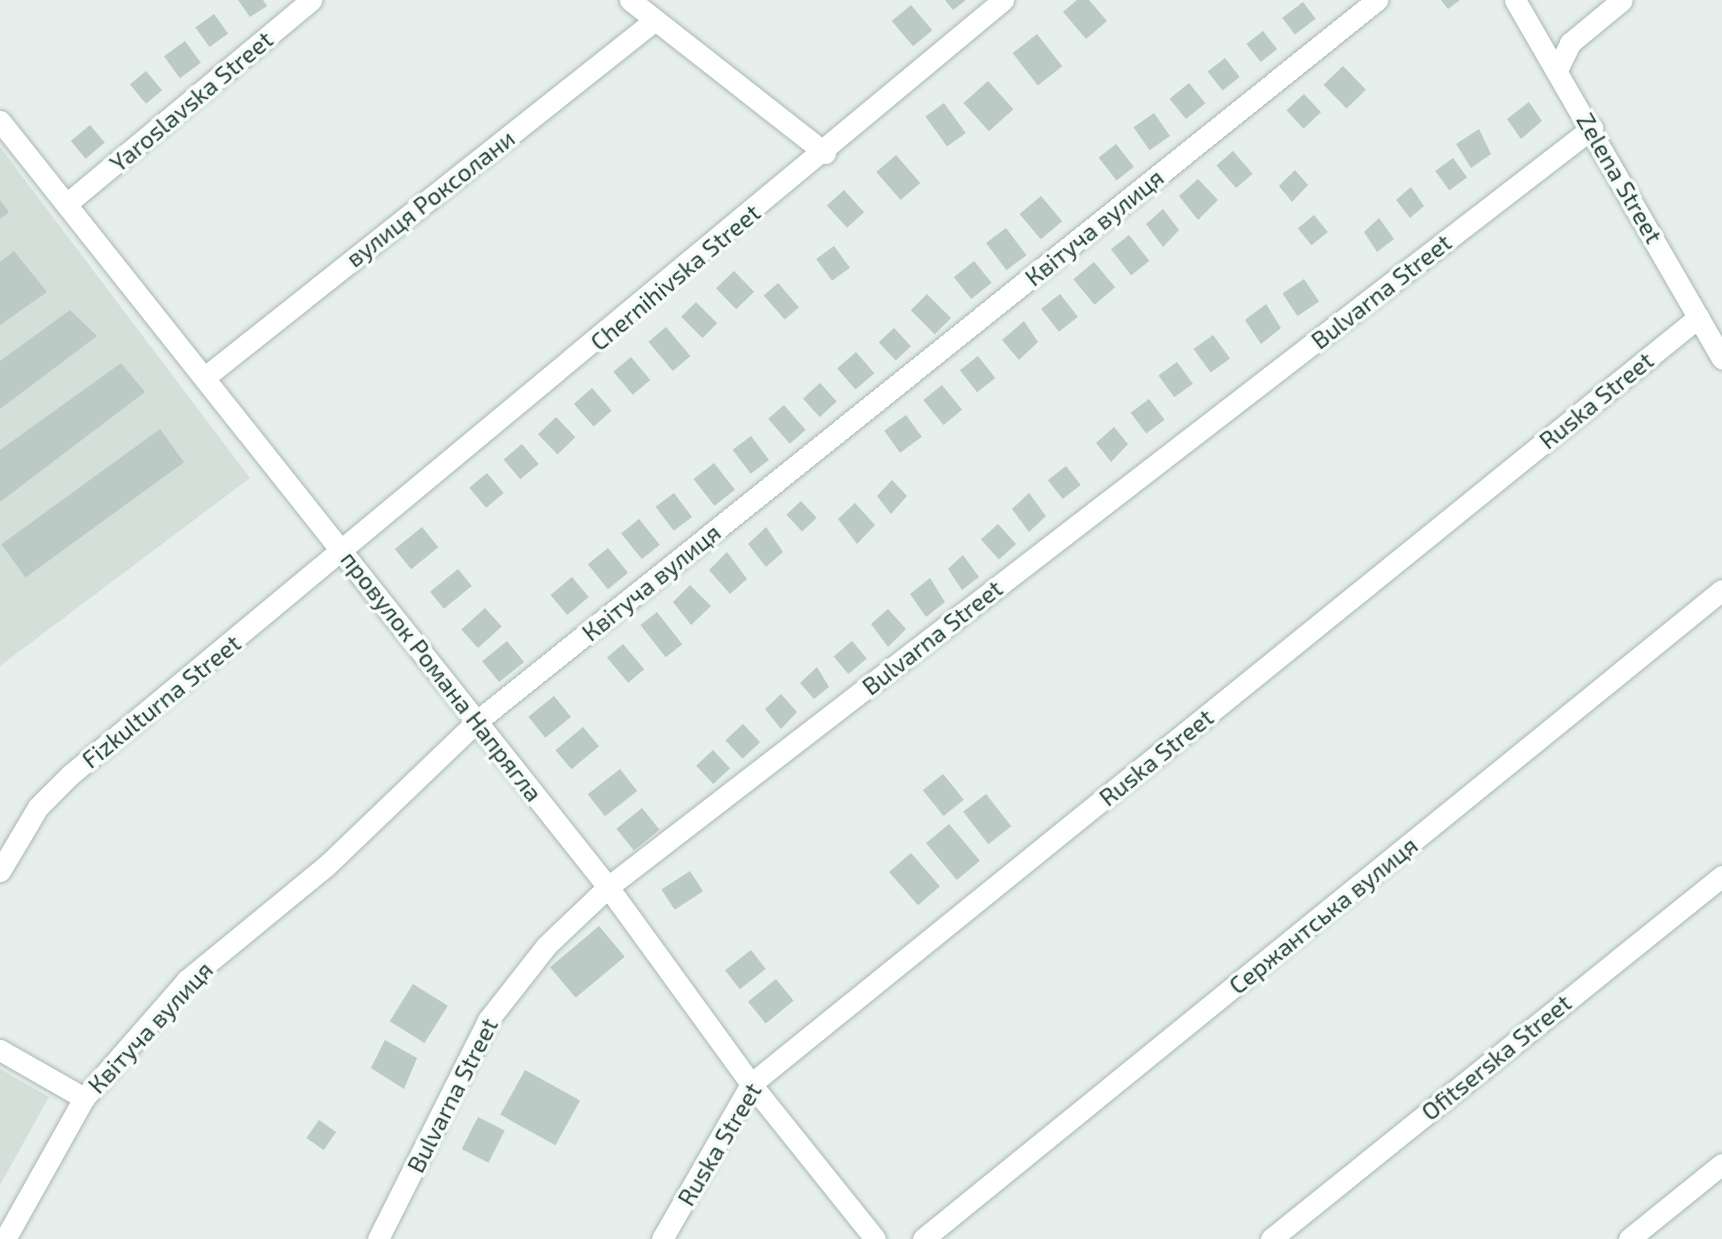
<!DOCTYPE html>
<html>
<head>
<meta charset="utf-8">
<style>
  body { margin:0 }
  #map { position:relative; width:1722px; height:1239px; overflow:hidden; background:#e6efeb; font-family:"Exo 2",sans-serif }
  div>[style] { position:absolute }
  .built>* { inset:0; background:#d4dfda }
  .building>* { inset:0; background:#bbcac4; transform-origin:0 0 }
  .roads { filter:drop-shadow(0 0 2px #a8b8b2) drop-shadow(0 0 2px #a8b8b2) }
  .minor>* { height:21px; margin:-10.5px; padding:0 10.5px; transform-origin:10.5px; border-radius:10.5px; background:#fff }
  span { translate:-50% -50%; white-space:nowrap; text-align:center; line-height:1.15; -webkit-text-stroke:7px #f7fbf9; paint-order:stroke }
  .street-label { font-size:24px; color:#24423a }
</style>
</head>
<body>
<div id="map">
  <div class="built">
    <div style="clip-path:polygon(0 147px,250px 478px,0 666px)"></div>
    <div style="clip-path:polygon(0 1069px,49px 1097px,0 1185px)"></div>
  </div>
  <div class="building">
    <div style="clip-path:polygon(238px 0,263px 0,267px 6px,250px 17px)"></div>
    <div style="clip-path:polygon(945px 0,966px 0,953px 10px)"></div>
    <div style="clip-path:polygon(1077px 0,1089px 0,1107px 21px,1086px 39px,1063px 12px)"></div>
    <div style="clip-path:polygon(1441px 0,1460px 0,1448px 9px)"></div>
    <div style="left:1303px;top:2px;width:21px;height:26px;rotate:53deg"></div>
    <div style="left:911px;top:5px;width:33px;height:25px;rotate:50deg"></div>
    <div style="left:214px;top:14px;width:24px;height:23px;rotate:54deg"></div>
    <div style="left:1263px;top:31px;width:23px;height:21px;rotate:52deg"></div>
    <div style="left:1037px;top:34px;width:41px;height:31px;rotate:52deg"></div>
    <div style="left:185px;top:41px;width:27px;height:26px;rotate:54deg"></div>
    <div style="left:1225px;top:58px;width:24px;height:22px;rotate:52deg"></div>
    <div style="left:1343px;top:66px;width:33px;height:27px;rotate:46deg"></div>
    <div style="left:146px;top:71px;width:25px;height:21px;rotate:50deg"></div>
    <div style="left:988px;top:81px;width:38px;height:33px;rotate:48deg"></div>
    <div style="left:1189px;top:83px;width:26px;height:25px;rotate:51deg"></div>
    <div style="left:1304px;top:94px;width:25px;height:24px;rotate:47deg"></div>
    <div style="clip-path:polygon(1529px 102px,1542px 121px,1521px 139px,1507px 119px)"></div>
    <div style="left:944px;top:103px;width:37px;height:23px;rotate:54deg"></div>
    <div style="left:1154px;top:113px;width:28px;height:25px;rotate:55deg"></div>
    <div style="left:90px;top:125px;width:23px;height:25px;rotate:50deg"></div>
    <div style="clip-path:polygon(1479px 129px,1491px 154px,1471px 168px,1456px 144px)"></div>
    <div style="left:1116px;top:144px;width:29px;height:22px;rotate:52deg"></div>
    <div style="left:1233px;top:151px;width:30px;height:22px;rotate:49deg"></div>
    <div style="left:896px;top:155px;width:37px;height:26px;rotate:49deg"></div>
    <div style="left:1453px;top:158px;width:24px;height:22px;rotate:54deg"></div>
    <div style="clip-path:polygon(1295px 170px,1308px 185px,1292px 202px,1279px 186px)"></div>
    <div style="clip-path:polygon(1198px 179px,1218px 200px,1198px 220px,1179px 196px)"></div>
    <div style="clip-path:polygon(1411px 187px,1424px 206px,1410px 218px,1396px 200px)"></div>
    <div style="left:844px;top:190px;width:30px;height:23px;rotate:48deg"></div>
    <div style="left:1041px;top:196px;width:33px;height:28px;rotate:50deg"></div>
    <div style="clip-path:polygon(0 200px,9px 212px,0 219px)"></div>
    <div style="clip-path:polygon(1163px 209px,1179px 230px,1163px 247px,1146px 224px)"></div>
    <div style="left:1314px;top:215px;width:22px;height:21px;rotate:51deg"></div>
    <div style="clip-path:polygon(1379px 218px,1394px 239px,1377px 252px,1364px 232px)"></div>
    <div style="left:1006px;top:228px;width:34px;height:25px;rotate:53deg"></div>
    <div style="left:1129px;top:235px;width:33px;height:23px;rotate:52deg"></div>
    <div style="left:834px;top:246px;width:27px;height:22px;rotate:54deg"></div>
    <div style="clip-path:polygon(14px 251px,47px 292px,0 325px,0 262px)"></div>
    <div style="left:974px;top:261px;width:28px;height:26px;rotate:51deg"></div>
    <div style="left:1094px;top:262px;width:33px;height:27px;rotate:50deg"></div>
    <div style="left:734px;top:271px;width:29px;height:25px;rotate:46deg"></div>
    <div style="left:1304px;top:279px;width:27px;height:26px;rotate:56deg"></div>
    <div style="left:778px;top:283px;width:32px;height:19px;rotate:49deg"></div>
    <div style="left:927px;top:294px;width:34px;height:23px;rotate:45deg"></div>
    <div style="left:1060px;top:294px;width:29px;height:24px;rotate:52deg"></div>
    <div style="left:696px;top:302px;width:30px;height:21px;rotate:45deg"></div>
    <div style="clip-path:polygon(1266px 304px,1281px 328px,1261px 344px,1245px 320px)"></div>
    <div style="clip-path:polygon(70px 310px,97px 336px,0 409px,0 361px)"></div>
    <div style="clip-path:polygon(1024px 321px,1038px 342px,1019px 360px,1002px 340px)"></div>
    <div style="left:666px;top:327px;width:38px;height:23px;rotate:50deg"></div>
    <div style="left:894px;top:328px;width:25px;height:21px;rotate:47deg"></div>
    <div style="left:1213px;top:335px;width:29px;height:24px;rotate:54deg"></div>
    <div style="left:856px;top:352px;width:28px;height:25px;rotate:49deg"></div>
    <div style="left:978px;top:356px;width:28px;height:23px;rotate:52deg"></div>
    <div style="left:631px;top:357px;width:30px;height:23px;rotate:50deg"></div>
    <div style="left:1177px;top:362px;width:27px;height:23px;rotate:54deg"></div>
    <div style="clip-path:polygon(121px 363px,145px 392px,0 502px,0 450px)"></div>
    <div style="left:820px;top:383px;width:25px;height:23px;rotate:48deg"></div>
    <div style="left:942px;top:385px;width:32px;height:24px;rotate:51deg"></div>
    <div style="left:592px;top:388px;width:30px;height:24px;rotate:49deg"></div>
    <div style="left:1149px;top:399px;width:26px;height:23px;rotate:53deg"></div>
    <div style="left:784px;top:405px;width:33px;height:21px;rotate:49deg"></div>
    <div style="left:906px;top:415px;width:27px;height:27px;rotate:54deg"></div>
    <div style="left:556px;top:417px;width:28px;height:25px;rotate:46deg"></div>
    <div style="clip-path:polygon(1114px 427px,1128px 444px,1111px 462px,1096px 443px)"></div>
    <div style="left:160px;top:429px;width:41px;height:196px;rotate:54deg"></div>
    <div style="left:751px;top:436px;width:30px;height:23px;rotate:53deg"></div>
    <div style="left:522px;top:444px;width:26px;height:24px;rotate:50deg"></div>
    <div style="left:714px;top:463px;width:34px;height:26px;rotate:52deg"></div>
    <div style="left:1066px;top:466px;width:24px;height:23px;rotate:52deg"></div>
    <div style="left:487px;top:473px;width:26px;height:23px;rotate:50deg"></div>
    <div style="clip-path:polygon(892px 480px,907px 496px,891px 514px,877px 496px)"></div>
    <div style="left:674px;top:493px;width:30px;height:23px;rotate:53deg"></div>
    <div style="clip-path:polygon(1029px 493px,1046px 516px,1029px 532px,1012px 509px)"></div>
    <div style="left:801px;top:501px;width:23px;height:20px;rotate:47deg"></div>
    <div style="clip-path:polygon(855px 503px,875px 525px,857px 544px,838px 519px)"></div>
    <div style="left:639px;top:519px;width:33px;height:23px;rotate:51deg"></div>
    <div style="left:998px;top:524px;width:27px;height:23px;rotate:48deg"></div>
    <div style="left:422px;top:527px;width:26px;height:35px;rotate:51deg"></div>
    <div style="clip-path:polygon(766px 527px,783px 552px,766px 567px,748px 544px)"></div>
    <div style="left:608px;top:548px;width:32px;height:26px;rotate:51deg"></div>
    <div style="clip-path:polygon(727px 552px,747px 579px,730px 594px,709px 570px)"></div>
    <div style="clip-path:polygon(963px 555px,979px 577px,962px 590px,948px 569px)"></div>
    <div style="left:458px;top:569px;width:22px;height:36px;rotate:51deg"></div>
    <div style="left:572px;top:577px;width:26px;height:28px;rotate:50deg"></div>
    <div style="clip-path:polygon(930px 578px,945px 602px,926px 617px,910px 594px)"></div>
    <div style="clip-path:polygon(690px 585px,711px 606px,691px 625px,673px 602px)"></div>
    <div style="left:485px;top:608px;width:25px;height:32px;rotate:48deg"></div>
    <div style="clip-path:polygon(888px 609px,906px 629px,888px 647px,871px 624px)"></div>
    <div style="left:657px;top:612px;width:41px;height:21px;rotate:52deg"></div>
    <div style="left:507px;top:641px;width:27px;height:32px;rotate:51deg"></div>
    <div style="left:852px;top:641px;width:23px;height:24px;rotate:50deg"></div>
    <div style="left:623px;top:644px;width:33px;height:21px;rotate:50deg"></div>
    <div style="clip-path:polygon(817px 667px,829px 687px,814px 699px,800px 683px)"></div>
    <div style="clip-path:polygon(781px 694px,797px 712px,781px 729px,765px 709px)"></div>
    <div style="left:554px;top:696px;width:27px;height:33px;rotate:51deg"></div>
    <div style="left:743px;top:724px;width:25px;height:24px;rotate:47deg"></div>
    <div style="left:583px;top:727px;width:25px;height:36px;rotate:50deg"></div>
    <div style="left:713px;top:750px;width:25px;height:23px;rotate:47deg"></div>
    <div style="left:620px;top:769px;width:28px;height:41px;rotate:52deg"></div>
    <div style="left:943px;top:774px;width:33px;height:26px;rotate:51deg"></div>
    <div style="left:986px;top:794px;width:41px;height:29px;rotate:52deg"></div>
    <div style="left:642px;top:808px;width:28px;height:33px;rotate:51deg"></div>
    <div style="left:949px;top:824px;width:48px;height:30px;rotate:50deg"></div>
    <div style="left:911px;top:853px;width:44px;height:29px;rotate:49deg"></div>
    <div style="left:690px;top:871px;width:24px;height:34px;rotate:57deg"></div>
    <div style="left:599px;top:926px;width:40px;height:64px;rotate:50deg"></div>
    <div style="left:751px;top:950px;width:24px;height:33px;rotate:52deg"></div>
    <div style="left:776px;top:979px;width:28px;height:36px;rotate:51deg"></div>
    <div style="left:413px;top:984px;width:41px;height:44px;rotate:32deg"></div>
    <div style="clip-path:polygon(385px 1040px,417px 1058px,404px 1089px,371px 1068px)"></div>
    <div style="left:525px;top:1070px;width:63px;height:51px;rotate:29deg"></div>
    <div style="left:478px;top:1117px;width:30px;height:36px;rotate:27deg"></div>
    <div style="left:319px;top:1120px;width:21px;height:22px;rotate:35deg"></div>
  </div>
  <div class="roads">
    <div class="minor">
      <div style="left:630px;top:0;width:248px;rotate:38.1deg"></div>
      <div style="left:1515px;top:0;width:414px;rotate:60deg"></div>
      <div style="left:1557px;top:70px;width:30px;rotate:-64deg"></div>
      <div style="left:1570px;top:43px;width:67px;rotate:-39.6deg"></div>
      <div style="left:0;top:121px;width:978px;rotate:51.56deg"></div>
      <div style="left:608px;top:887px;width:243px;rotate:54deg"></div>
      <div style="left:751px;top:1084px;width:198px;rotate:51.3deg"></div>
      <div style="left:70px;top:201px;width:314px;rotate:-39.8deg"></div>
      <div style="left:205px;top:377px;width:574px;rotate:-38.43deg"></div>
      <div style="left:0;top:871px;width:74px;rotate:-59.3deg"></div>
      <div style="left:38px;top:807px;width:45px;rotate:-45deg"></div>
      <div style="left:70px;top:775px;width:1213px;rotate:-39.71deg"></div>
      <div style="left:0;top:1050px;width:97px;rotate:29.7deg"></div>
      <div style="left:5px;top:1239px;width:162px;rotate:-60.7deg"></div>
      <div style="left:84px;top:1098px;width:157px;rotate:-48.9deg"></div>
      <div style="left:187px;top:980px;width:180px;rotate:-39.4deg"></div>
      <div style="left:326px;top:866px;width:208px;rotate:-43.8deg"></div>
      <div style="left:476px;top:722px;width:1155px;rotate:-38.71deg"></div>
      <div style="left:378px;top:1239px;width:245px;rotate:-63.3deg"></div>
      <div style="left:488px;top:1020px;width:95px;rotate:-51.8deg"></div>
      <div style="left:547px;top:945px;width:84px;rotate:-43.6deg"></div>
      <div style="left:608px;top:887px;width:1243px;rotate:-37.64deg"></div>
      <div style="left:662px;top:1239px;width:179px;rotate:-60.1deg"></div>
      <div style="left:751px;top:1084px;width:1219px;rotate:-38.98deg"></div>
      <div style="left:923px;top:1239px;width:1029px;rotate:-39.09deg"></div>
      <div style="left:1271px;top:1239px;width:579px;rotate:-38.83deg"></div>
      <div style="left:1629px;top:1239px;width:119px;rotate:-38.9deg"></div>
    </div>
  </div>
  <div class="street-label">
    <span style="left:191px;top:101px;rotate:-40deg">Yaroslavska Street</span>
    <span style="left:1620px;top:178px;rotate:60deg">Zelena Street</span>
    <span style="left:430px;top:198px;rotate:-38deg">вулиця Роксолани</span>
    <span style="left:1094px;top:227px;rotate:-39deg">Квітуча вулиця</span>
    <span style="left:675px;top:277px;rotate:-40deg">Chernihivska Street</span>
    <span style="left:1381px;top:291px;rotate:-38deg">Bulvarna Street</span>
    <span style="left:1596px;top:400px;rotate:-39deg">Ruska Street</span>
    <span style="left:651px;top:582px;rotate:-39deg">Квітуча вулиця</span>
    <span style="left:932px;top:637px;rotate:-38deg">Bulvarna Street</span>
    <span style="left:442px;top:676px;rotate:52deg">провулок Романа Напрягла</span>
    <span style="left:161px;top:701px;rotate:-39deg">Fizkulturna Street</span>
    <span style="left:1156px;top:757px;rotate:-39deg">Ruska Street</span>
    <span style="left:1323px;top:915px;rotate:-39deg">Сержантська вулиця</span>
    <span style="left:150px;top:1027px;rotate:-47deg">Квітуча вулиця</span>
    <span style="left:1496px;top:1057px;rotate:-39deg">Ofitserska Street</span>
    <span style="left:452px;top:1095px;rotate:-63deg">Bulvarna Street</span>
    <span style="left:719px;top:1144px;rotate:-59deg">Ruska Street</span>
  </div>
</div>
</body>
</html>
